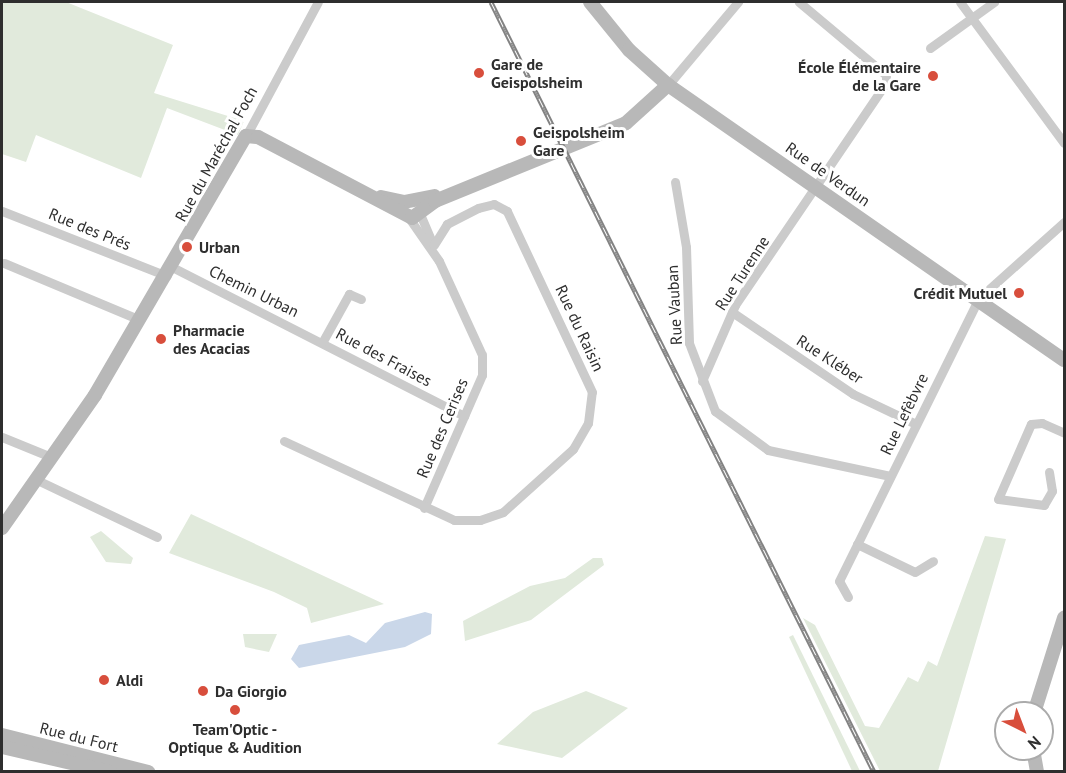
<!DOCTYPE html>
<html>
<head>
<meta charset="utf-8">
<style>
  body { margin:0 }
  #map { position:relative; width:1066px; height:773px; overflow:hidden; background:#fff; font-family:"PT Sans",sans-serif }
  div>[style] { position:absolute }
  .green>* { inset:0; background:#e1eadc }
  .water>* { inset:0; background:#cad7e9 }
  .minor>* { height:9px; margin:-4.5px; padding:0 4.5px; transform-origin:4.5px; border-radius:4.5px; background:#cbcbcb }
  .secondary>* { height:14px; margin:-7px; padding:0 7px; transform-origin:7px; border-radius:7px; background:#b8b8b8 }
  .rail>* { height:5px; margin-top:-2.5px; transform-origin:0; background:repeating-linear-gradient(90deg,#fff 0 9px,#838383 0 18px); box-sizing:border-box; border-block:2px solid #838383 }
  .dots>* { width:16px; height:16px; translate:-50% -50%; box-sizing:border-box; border:3px solid #fff; border-radius:50% }
  span { translate:-50% -50%; white-space:nowrap; text-align:center; line-height:1.15; -webkit-text-stroke:6px #fff; paint-order:stroke }
  .poi-label { font-size:16px; color:#2e2e2e; font-weight:700 }
  .left { translate:0 -50%; text-align:left }
  .right { translate:-100% -50%; text-align:right }
  .street-label { font-size:16px; color:#2e2e2e }
  .frame { position:absolute; inset:0; border:3px solid #2e2e2e; pointer-events:none }
  .north { position:absolute; left:994px; top:701px; width:60px; height:60px; box-sizing:border-box; background:#fff; border:2px solid #ababab; border-radius:50%; rotate:138deg; font-size:16px; font-weight:700; line-height:24px; text-align:center; color:#2e2e2e }
  .north::after { content:''; display:block; margin:auto; width:21px; height:27px; background:#d84e3c; clip-path:polygon(50% 0,100% 100%,50% 72%,0 100%) }
</style>
</head>
<body>
<div id="map">
  <div class="green">
    <div style="clip-path:polygon(2px 2px,66px 2px,173px 45px,154px 93px,244px 121px,238px 135px,167px 108px,141px 178px,36px 135px,26px 162px,2px 154px)"></div>
    <div style="clip-path:polygon(191px 514px,384px 604px,311px 623px,307px 608px,274px 592px,169px 553px)"></div>
    <div style="clip-path:polygon(101px 531px,133px 558px,131px 564px,106px 562px,90px 537px)"></div>
    <div style="clip-path:polygon(985px 536px,1006px 539px,938px 771px,880px 771px,803px 618px,815px 625px,865px 726px,879px 728px,908px 677px,918px 682px,928px 661px,937px 666px)"></div>
    <div style="clip-path:polygon(593px 558px,602px 558px,604px 565px,531px 620px,465px 641px,463px 621px,530px 586px,565px 578px)"></div>
    <div style="clip-path:polygon(243px 634px,277px 634px,269px 652px,245px 647px)"></div>
    <div style="clip-path:polygon(793px 635px,860px 771px,852px 771px,789px 637px)"></div>
    <div style="clip-path:polygon(586px 691px,628px 708px,562px 758px,497px 744px,533px 712px)"></div>
  </div>
  <div class="water">
    <div style="clip-path:polygon(425px 612px,432px 614px,431px 634px,405px 647px,299px 668px,291px 659px,299px 645px,349px 635px,366px 643px,385px 623px)"></div>
  </div>
  <div class="minor">
    <div style="left:960px;top:2px;width:175px;rotate:53.6deg"></div>
    <div style="left:930px;top:48px;width:79px;rotate:-35.7deg"></div>
    <div style="left:668px;top:85px;width:109px;rotate:-49.9deg"></div>
    <div style="left:246px;top:136px;width:152px;rotate:-61.8deg"></div>
    <div style="left:675px;top:182px;width:66px;rotate:80.4deg"></div>
    <div style="left:686px;top:247px;width:96px;rotate:88.2deg"></div>
    <div style="left:689px;top:343px;width:73px;rotate:69.1deg"></div>
    <div style="left:715px;top:411px;width:66px;rotate:36.3deg"></div>
    <div style="left:768px;top:450px;width:125px;rotate:12deg"></div>
    <div style="left:2px;top:211px;width:177px;rotate:21.5deg"></div>
    <div style="left:420px;top:214px;width:30px;rotate:67deg"></div>
    <div style="left:409px;top:218px;width:52px;rotate:55.1deg"></div>
    <div style="left:439px;top:261px;width:103px;rotate:65.4deg"></div>
    <div style="left:482px;top:355px;width:20px;rotate:90deg"></div>
    <div style="left:482px;top:375px;width:145px;rotate:113.6deg"></div>
    <div style="left:4px;top:263px;width:147px;rotate:22.7deg"></div>
    <div style="left:172px;top:267px;width:328px;rotate:27deg"></div>
    <div style="left:732px;top:312px;width:146px;rotate:34.1deg"></div>
    <div style="left:853px;top:394px;width:70px;rotate:25.5deg"></div>
    <div style="left:323px;top:341px;width:54px;rotate:-61deg"></div>
    <div style="left:349px;top:294px;width:13px;rotate:23deg"></div>
    <div style="left:702px;top:381px;width:83px;rotate:-66.5deg"></div>
    <div style="left:735px;top:305px;width:268px;rotate:-55.8deg"></div>
    <div style="left:886px;top:83px;width:8px;rotate:-90deg"></div>
    <div style="left:886px;top:75px;width:114px;rotate:-140deg"></div>
    <div style="left:2px;top:437px;width:53px;rotate:22.2deg"></div>
    <div style="left:284px;top:441px;width:187px;rotate:24.9deg"></div>
    <div style="left:454px;top:520px;width:26px"></div>
    <div style="left:480px;top:520px;width:24px;rotate:-19deg"></div>
    <div style="left:503px;top:512px;width:94px;rotate:-42deg"></div>
    <div style="left:573px;top:449px;width:30px;rotate:-60deg"></div>
    <div style="left:588px;top:423px;width:31px;rotate:-83deg"></div>
    <div style="left:592px;top:392px;width:200px;rotate:-115.2deg"></div>
    <div style="left:507px;top:211px;width:15px;rotate:-152deg"></div>
    <div style="left:494px;top:204px;width:16px;rotate:166deg"></div>
    <div style="left:478px;top:208px;width:35px;rotate:153deg"></div>
    <div style="left:447px;top:224px;width:25px;rotate:122deg"></div>
    <div style="left:1049px;top:472px;width:19px;rotate:81deg"></div>
    <div style="left:1052px;top:491px;width:16px;rotate:120deg"></div>
    <div style="left:1044px;top:505px;width:46px;rotate:-172.6deg"></div>
    <div style="left:998px;top:499px;width:82px;rotate:-66.3deg"></div>
    <div style="left:1031px;top:424px;width:11px;rotate:-5deg"></div>
    <div style="left:1042px;top:423px;width:24px;rotate:24deg"></div>
    <div style="left:35px;top:479px;width:135px;rotate:25.4deg"></div>
    <div style="left:857px;top:544px;width:64px;rotate:25.8deg"></div>
    <div style="left:915px;top:572px;width:21px;rotate:-31deg"></div>
    <div style="left:848px;top:597px;width:18px;rotate:-119deg"></div>
    <div style="left:839px;top:581px;width:316px;rotate:-63.7deg"></div>
    <div style="left:979px;top:298px;width:114px;rotate:-41.8deg"></div>
  </div>
  <div class="secondary">
    <div style="left:590px;top:2px;width:62px;rotate:50.9deg"></div>
    <div style="left:629px;top:50px;width:52px;rotate:41.9deg"></div>
    <div style="left:668px;top:85px;width:482px;rotate:34.8deg"></div>
    <div style="left:381px;top:197px;width:24px;rotate:12deg"></div>
    <div style="left:404px;top:202px;width:31px;rotate:-11deg"></div>
    <div style="left:2px;top:528px;width:162px;rotate:-55deg"></div>
    <div style="left:95px;top:395px;width:300px;rotate:-59.8deg"></div>
    <div style="left:246px;top:136px;width:12px;rotate:5deg"></div>
    <div style="left:258px;top:137px;width:174px;rotate:27.7deg"></div>
    <div style="left:412px;top:218px;width:29px;rotate:-36deg"></div>
    <div style="left:435px;top:201px;width:206px;rotate:-22.2deg"></div>
    <div style="left:626px;top:123px;width:57px;rotate:-42.1deg"></div>
    <div style="left:1034px;top:713px;width:100px;rotate:-72.5deg"></div>
    <div style="left:2px;top:735px;width:151px;rotate:14.2deg"></div>
    <div style="left:2px;top:747px;width:111px;rotate:13deg"></div>
    <div style="left:1033px;top:749px;width:23px;rotate:80deg"></div>
  </div>
  <div class="rail">
    <div style="left:491px;top:2px;width:860px;rotate:63.55deg"></div>
  </div>
  <div class="dots">
    <div style="left:479px;top:73px;background:#d84e3c"></div>
    <div style="left:933px;top:76px;background:#d84e3c"></div>
    <div style="left:521px;top:141px;background:#d84e3c"></div>
    <div style="left:187px;top:247px;background:#d84e3c"></div>
    <div style="left:1019px;top:293px;background:#d84e3c"></div>
    <div style="left:161px;top:339px;background:#d84e3c"></div>
    <div style="left:104px;top:680px;background:#d84e3c"></div>
    <div style="left:203px;top:691px;background:#d84e3c"></div>
    <div style="left:235px;top:710px;background:#d84e3c"></div>
  </div>
  <div class="poi-label">
    <span class="left" style="left:491px;top:73px">Gare de<br>Geispolsheim</span>
    <span class="right" style="left:921px;top:76px">École Élémentaire<br>de la Gare</span>
    <span class="left" style="left:533px;top:141px">Geispolsheim<br>Gare</span>
    <span class="left" style="left:199px;top:247px">Urban</span>
    <span class="right" style="left:1007px;top:293px">Crédit Mutuel</span>
    <span class="left" style="left:173px;top:339px">Pharmacie<br>des Acacias</span>
    <span class="left" style="left:116px;top:680px">Aldi</span>
    <span class="left" style="left:215px;top:691px">Da Giorgio</span>
    <span style="left:235px;top:738px">Team'Optic -<br>Optique &amp; Audition</span>
  </div>
  <div class="street-label">
    <span style="left:216px;top:154px;rotate:-61deg">Rue du Maréchal Foch</span>
    <span style="left:828px;top:174px;rotate:35deg">Rue de Verdun</span>
    <span style="left:90px;top:229px;rotate:22deg">Rue des Prés</span>
    <span style="left:742px;top:273px;rotate:-57deg">Rue Turenne</span>
    <span style="left:254px;top:291px;rotate:26deg">Chemin Urban</span>
    <span style="left:674px;top:305px;rotate:-93deg">Rue Vauban</span>
    <span style="left:580px;top:328px;rotate:65deg">Rue du Raisin</span>
    <span style="left:384px;top:357px;rotate:28deg">Rue des Fraises</span>
    <span style="left:830px;top:359px;rotate:33deg">Rue Kléber</span>
    <span style="left:904px;top:414px;rotate:-64deg">Rue Lefèbvre</span>
    <span style="left:442px;top:428px;rotate:-67deg">Rue des Cerises</span>
    <span style="left:79px;top:737px;rotate:14deg">Rue du Fort</span>
  </div>
  <div class="frame"></div>
  <div class="north">N</div>
</div>
</body>
</html>
